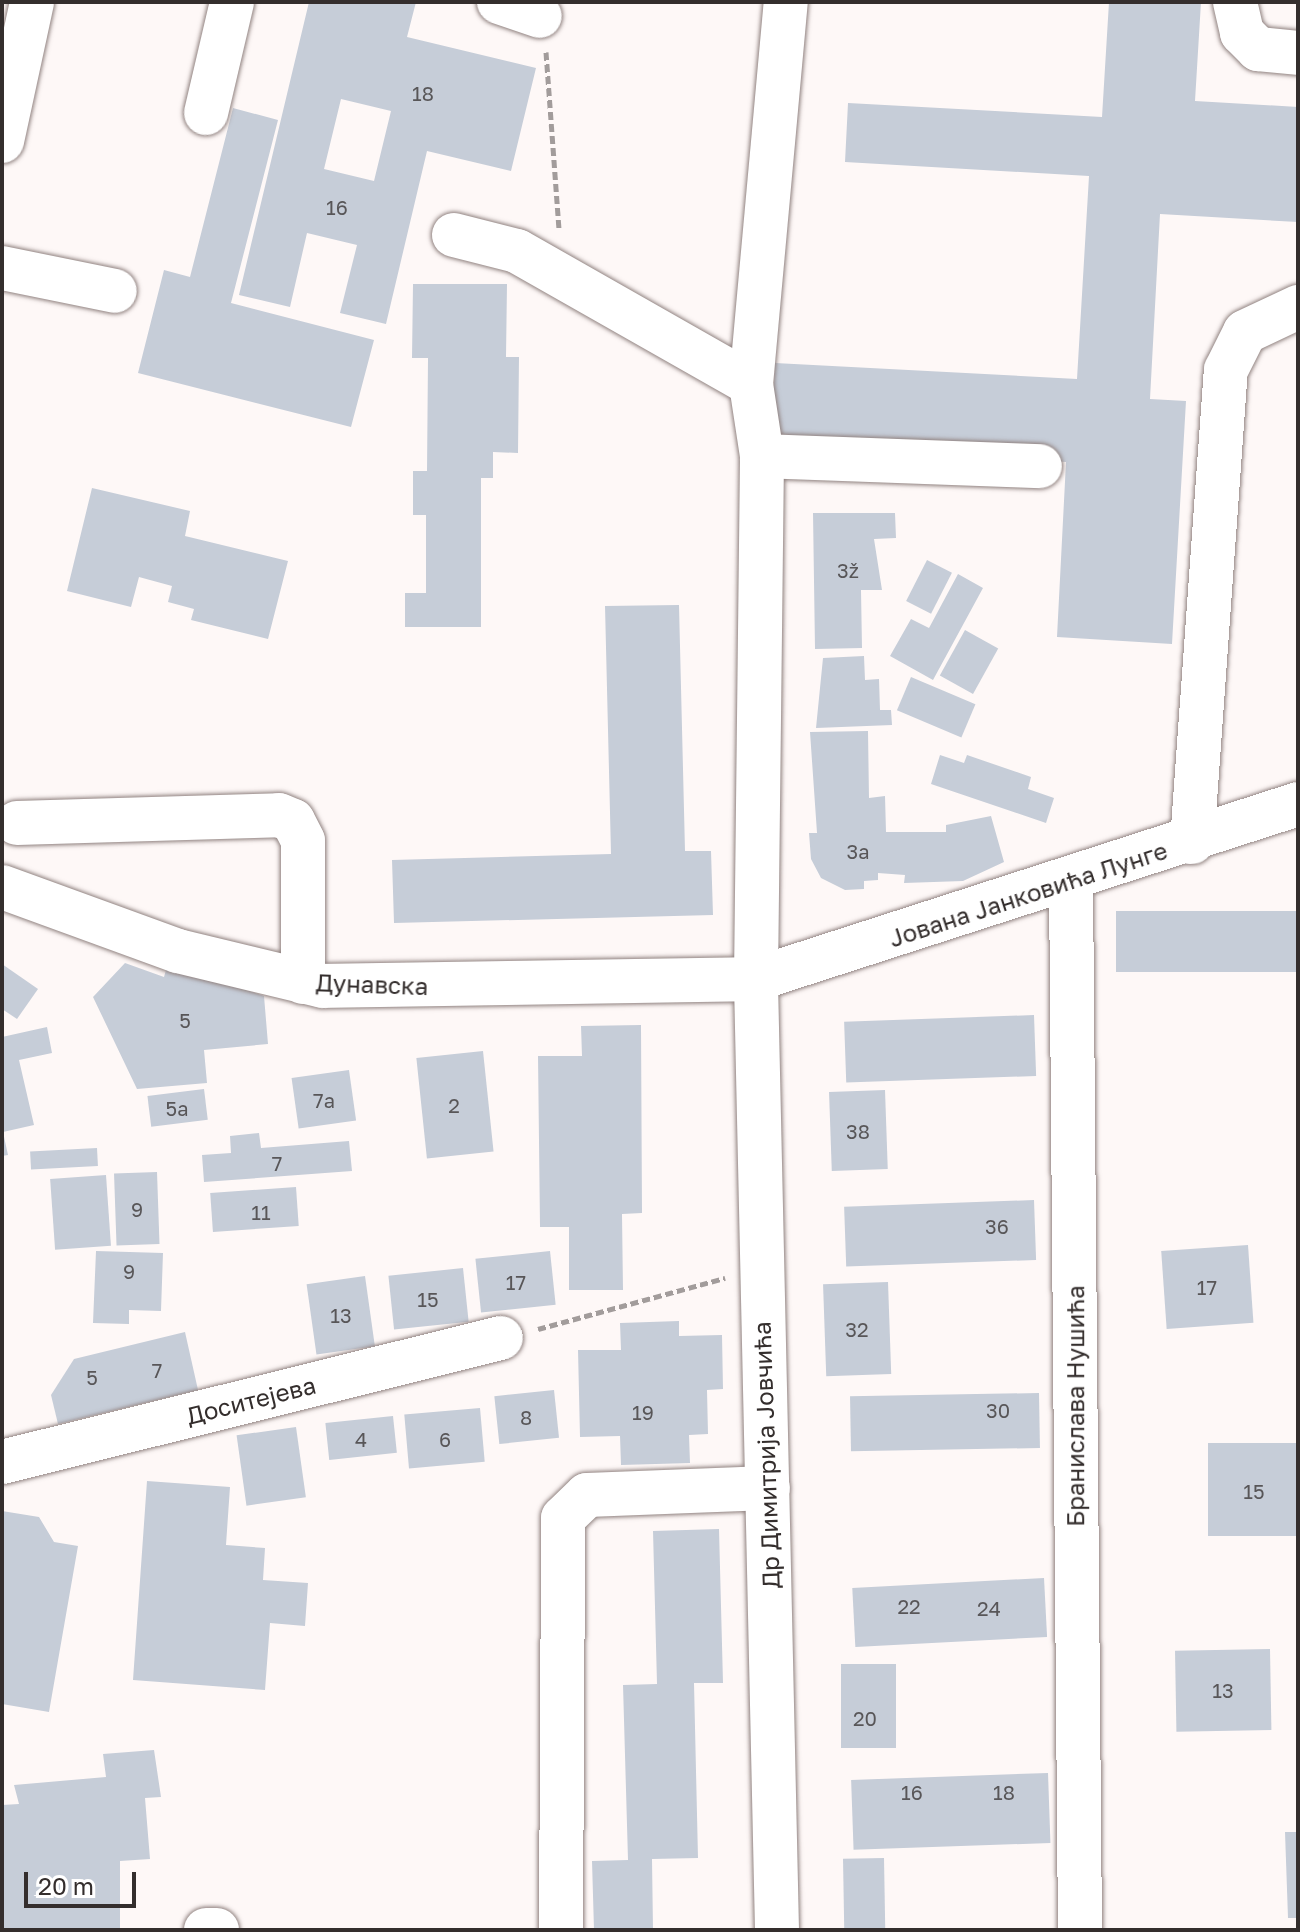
<!DOCTYPE html>
<html>
<head>
<meta charset="utf-8">
<style>
  body { margin:0 }
  #map { position:relative; width:1300px; height:1932px; overflow:hidden; background:#fef8f7; font-family:"Golos Text",sans-serif }
  div>[style] { position:absolute }
  .building>* { inset:0; background:#c6cdd8; transform-origin:0 0 }
  .path>* { height:5px; margin-top:-2.5px; transform-origin:0; background:repeating-linear-gradient(90deg,#a29c9b 0 8px,transparent 0 12px) }
  .roads { filter:drop-shadow(0 0 2px #918381) drop-shadow(0 0 2px #918381) }
  .minor>* { height:44px; margin:-22px; padding:0 22px; transform-origin:22px; border-radius:22px; background:#fff }
  span { translate:-50% -50%; white-space:nowrap; text-align:center; line-height:1.15; -webkit-text-stroke:6px #fff; paint-order:stroke }
  .number-label { font-size:20px; color:#585658 }
  .number-label span { -webkit-text-stroke-width:0 }
  .street-label { font-size:24px; color:#342e2d }
  .frame { position:absolute; inset:0; border:4px solid #342e2d; pointer-events:none }
  .scale { position:absolute; left:24px; top:1872px; width:112px; height:36px; box-sizing:border-box; border:4px solid #342e2d; border-top:0; padding-left:10px; font-size:24px; line-height:28px; white-space:nowrap; color:#342e2d; -webkit-text-stroke:6px #fff; paint-order:stroke }
</style>
</head>
<body>
<div id="map">
  <div class="building">
    <div style="clip-path:polygon(evenodd,309px 2px,416px 2px,407px 37px,536px 68px,511px 171px,427px 151px,386px 324px,340px 313px,357px 245px,307px 233px,290px 307px,239px 295px,309px 2px,341px 99px,391px 111px,374px 181px,324px 169px,341px 99px)"></div>
    <div style="clip-path:polygon(1109px 2px,1201px 2px,1195px 101px,1298px 107px,1298px 222px,1160px 214px,1150px 399px,1186px 401px,1172px 644px,1057px 637px,1066px 462px,771px 445px,775px 363px,1077px 379px,1089px 176px,845px 162px,848px 103px,1102px 117px)"></div>
    <div style="clip-path:polygon(233px 108px,278px 120px,231px 303px,374px 340px,351px 427px,138px 373px,164px 270px,190px 277px)"></div>
    <div style="clip-path:polygon(413px 284px,507px 284px,506px 357px,519px 357px,518px 453px,493px 452px,493px 478px,481px 478px,481px 627px,405px 627px,405px 593px,426px 593px,426px 515px,413px 515px,413px 471px,427px 471px,428px 358px,412px 358px)"></div>
    <div style="clip-path:polygon(92px 488px,190px 511px,185px 536px,288px 561px,268px 639px,191px 620px,194px 609px,168px 602px,172px 586px,139px 577px,131px 607px,67px 591px)"></div>
    <div style="clip-path:polygon(813px 513px,895px 513px,896px 538px,874px 539px,882px 590px,861px 590px,862px 648px,815px 649px)"></div>
    <div style="left:927px;top:560px;width:28px;height:46px;rotate:27deg"></div>
    <div style="clip-path:polygon(958px 574px,983px 588px,933px 680px,890px 656px,911px 619px,929px 628px)"></div>
    <div style="clip-path:polygon(679px 605px,685px 851px,711px 851px,713px 915px,394px 923px,392px 860px,611px 854px,605px 606px)"></div>
    <div style="left:965px;top:630px;width:38px;height:52px;rotate:29deg"></div>
    <div style="clip-path:polygon(864px 656px,865px 680px,879px 679px,880px 710px,891px 710px,892px 725px,816px 728px,823px 658px)"></div>
    <div style="left:911px;top:677px;width:70px;height:36px;rotate:23deg"></div>
    <div style="clip-path:polygon(868px 731px,869px 798px,885px 796px,886px 832px,946px 832px,946px 825px,991px 816px,1004px 862px,963px 881px,904px 883px,905px 875px,878px 873px,878px 880px,864px 881px,864px 889px,845px 890px,821px 878px,811px 859px,809px 833px,817px 833px,810px 732px)"></div>
    <div style="clip-path:polygon(940px 755px,964px 763px,967px 755px,1031px 777px,1028px 789px,1054px 798px,1046px 823px,931px 784px)"></div>
    <div style="left:1298px;top:911px;width:61px;height:182px;rotate:90deg"></div>
    <div style="clip-path:polygon(125px 963px,164px 977px,168px 963px,264px 996px,268px 1044px,204px 1050px,207px 1083px,137px 1089px,93px 997px)"></div>
    <div style="clip-path:polygon(2px 964px,38px 989px,17px 1019px,2px 1009px)"></div>
    <div style="left:1034px;top:1015px;width:61px;height:190px;rotate:88deg"></div>
    <div style="clip-path:polygon(641px 1025px,642px 1213px,622px 1214px,623px 1290px,569px 1290px,569px 1227px,540px 1227px,538px 1056px,582px 1056px,581px 1026px)"></div>
    <div style="clip-path:polygon(47px 1027px,52px 1053px,19px 1060px,34px 1125px,3px 1132px,8px 1155px,2px 1156px,2px 1037px)"></div>
    <div style="left:483px;top:1051px;width:101px;height:67px;rotate:84deg"></div>
    <div style="left:349px;top:1070px;width:51px;height:58px;rotate:82deg"></div>
    <div style="left:204px;top:1089px;width:31px;height:57px;rotate:83deg"></div>
    <div style="left:885px;top:1090px;width:79px;height:56px;rotate:88deg"></div>
    <div style="clip-path:polygon(259px 1133px,261px 1148px,349px 1141px,352px 1171px,204px 1182px,202px 1155px,231px 1153px,230px 1136px)"></div>
    <div style="left:97px;top:1148px;width:18px;height:67px;rotate:87deg"></div>
    <div style="left:157px;top:1172px;width:72px;height:43px;rotate:88deg"></div>
    <div style="left:106px;top:1175px;width:71px;height:56px;rotate:86deg"></div>
    <div style="left:296px;top:1187px;width:39px;height:86px;rotate:86deg"></div>
    <div style="left:1034px;top:1200px;width:60px;height:190px;rotate:88deg"></div>
    <div style="left:1248px;top:1245px;width:78px;height:87px;rotate:86deg"></div>
    <div style="clip-path:polygon(96px 1251px,163px 1253px,161px 1311px,129px 1310px,129px 1324px,93px 1323px)"></div>
    <div style="left:550px;top:1251px;width:54px;height:75px;rotate:84deg"></div>
    <div style="left:463px;top:1268px;width:54px;height:75px;rotate:84deg"></div>
    <div style="left:365px;top:1276px;width:71px;height:59px;rotate:82deg"></div>
    <div style="left:888px;top:1282px;width:92px;height:65px;rotate:88deg"></div>
    <div style="clip-path:polygon(679px 1321px,679px 1336px,722px 1335px,723px 1389px,707px 1390px,708px 1434px,689px 1435px,690px 1463px,621px 1465px,620px 1436px,580px 1437px,578px 1350px,621px 1350px,620px 1323px)"></div>
    <div style="clip-path:polygon(185px 1332px,198px 1390px,58px 1424px,51px 1395px,74px 1359px)"></div>
    <div style="left:554px;top:1390px;width:48px;height:60px;rotate:84deg"></div>
    <div style="left:1039px;top:1393px;width:55px;height:189px;rotate:89deg"></div>
    <div style="left:480px;top:1408px;width:54px;height:76px;rotate:85deg"></div>
    <div style="left:393px;top:1416px;width:37px;height:68px;rotate:84deg"></div>
    <div style="left:296px;top:1427px;width:71px;height:60px;rotate:82deg"></div>
    <div style="left:1298px;top:1443px;width:93px;height:90px;rotate:90deg"></div>
    <div style="clip-path:polygon(147px 1481px,230px 1487px,226px 1545px,265px 1548px,263px 1580px,308px 1583px,305px 1626px,270px 1623px,265px 1690px,133px 1680px)"></div>
    <div style="clip-path:polygon(2px 1511px,39px 1517px,54px 1542px,78px 1546px,49px 1712px,2px 1704px)"></div>
    <div style="clip-path:polygon(719px 1529px,723px 1683px,694px 1683px,698px 1858px,652px 1859px,653px 1930px,594px 1930px,592px 1861px,628px 1860px,623px 1685px,657px 1684px,653px 1531px)"></div>
    <div style="left:1044px;top:1578px;width:59px;height:192px;rotate:87deg"></div>
    <div style="left:1270px;top:1649px;width:81px;height:95px;rotate:89deg"></div>
    <div style="left:841px;top:1664px;width:55px;height:84px"></div>
    <div style="clip-path:polygon(154px 1750px,161px 1797px,145px 1798px,150px 1859px,120px 1861px,120px 1930px,2px 1930px,2px 1805px,19px 1804px,14px 1785px,106px 1777px,103px 1754px)"></div>
    <div style="left:1048px;top:1773px;width:70px;height:197px;rotate:88deg"></div>
    <div style="clip-path:polygon(1285px 1832px,1298px 1832px,1298px 1918px,1288px 1918px)"></div>
    <div style="left:884px;top:1858px;width:72px;height:41px;rotate:89deg"></div>
  </div>
  <div class="path">
    <div style="left:546px;top:52px;width:178px;rotate:85.8deg"></div>
    <div style="left:538px;top:1329px;width:194px;rotate:-15.3deg"></div>
  </div>
  <div class="roads">
    <div class="minor">
      <div style="left:499px;top:2px;width:43px;rotate:18.9deg"></div>
      <div style="left:1235px;top:2px;width:32px;rotate:77deg"></div>
      <div style="left:1242px;top:33px;width:23px;rotate:45deg"></div>
      <div style="left:1258px;top:49px;width:40px;rotate:5.7deg"></div>
      <div style="left:206px;top:113px;width:114px;rotate:-76.8deg"></div>
      <div style="left:2px;top:141px;width:142px;rotate:-77.8deg"></div>
      <div style="left:454px;top:235px;width:65px;rotate:14.3deg"></div>
      <div style="left:517px;top:251px;width:269px;rotate:29.6deg"></div>
      <div style="left:2px;top:268px;width:115px;rotate:11.5deg"></div>
      <div style="left:762px;top:456px;width:278px;rotate:2.1deg"></div>
      <div style="left:17px;top:823px;width:262px;rotate:-1.7deg"></div>
      <div style="left:279px;top:815px;width:15px;rotate:23deg"></div>
      <div style="left:293px;top:821px;width:22px;rotate:63deg"></div>
      <div style="left:303px;top:841px;width:141px;rotate:90deg"></div>
      <div style="left:1192px;top:842px;width:473px;rotate:-85.9deg"></div>
      <div style="left:1226px;top:370px;width:42px;rotate:-63.4deg"></div>
      <div style="left:1245px;top:332px;width:59px;rotate:-25.3deg"></div>
      <div style="left:1071px;top:881px;width:1049px;rotate:89.51deg"></div>
      <div style="left:2px;top:887px;width:187px;rotate:20deg"></div>
      <div style="left:178px;top:951px;width:149px;rotate:13.6deg"></div>
      <div style="left:323px;top:986px;width:433px;rotate:-0.9deg"></div>
      <div style="left:756px;top:979px;width:570px;rotate:-17.89deg"></div>
      <div style="left:2px;top:1462px;width:514px;rotate:-13.96deg"></div>
      <div style="left:206px;top:1930px;width:11px"></div>
      <div style="left:561px;top:1930px;width:412px;rotate:-89.7deg"></div>
      <div style="left:563px;top:1518px;width:33px;rotate:-44deg"></div>
      <div style="left:587px;top:1495px;width:181px;rotate:-2.2deg"></div>
      <div style="left:777px;top:1930px;width:951px;rotate:-91.27deg"></div>
      <div style="left:756px;top:979px;width:523px;rotate:-89.34deg"></div>
      <div style="left:762px;top:456px;width:73px;rotate:-98.7deg"></div>
      <div style="left:751px;top:384px;width:384px;rotate:-84.8deg"></div>
    </div>
  </div>
  <div class="number-label">
    <span style="left:423px;top:93px">18</span>
    <span style="left:337px;top:207px">16</span>
    <span style="left:848px;top:570px">3ž</span>
    <span style="left:858px;top:851px">3a</span>
    <span style="left:185px;top:1020px">5</span>
    <span style="left:324px;top:1100px">7a</span>
    <span style="left:454px;top:1105px">2</span>
    <span style="left:177px;top:1108px">5a</span>
    <span style="left:858px;top:1131px">38</span>
    <span style="left:277px;top:1163px">7</span>
    <span style="left:137px;top:1209px">9</span>
    <span style="left:261px;top:1212px">11</span>
    <span style="left:997px;top:1226px">36</span>
    <span style="left:129px;top:1271px">9</span>
    <span style="left:516px;top:1282px">17</span>
    <span style="left:1207px;top:1287px">17</span>
    <span style="left:428px;top:1299px">15</span>
    <span style="left:341px;top:1315px">13</span>
    <span style="left:857px;top:1329px">32</span>
    <span style="left:157px;top:1370px">7</span>
    <span style="left:92px;top:1377px">5</span>
    <span style="left:998px;top:1410px">30</span>
    <span style="left:643px;top:1412px">19</span>
    <span style="left:526px;top:1417px">8</span>
    <span style="left:361px;top:1439px">4</span>
    <span style="left:445px;top:1439px">6</span>
    <span style="left:1254px;top:1491px">15</span>
    <span style="left:909px;top:1606px">22</span>
    <span style="left:989px;top:1608px">24</span>
    <span style="left:1223px;top:1690px">13</span>
    <span style="left:865px;top:1718px">20</span>
    <span style="left:912px;top:1792px">16</span>
    <span style="left:1004px;top:1792px">18</span>
  </div>
  <div class="street-label">
    <span style="left:1028px;top:894px;rotate:-18deg">Јована Јанковића Лунге</span>
    <span style="left:372px;top:984px;rotate:2deg">Дунавска</span>
    <span style="left:251px;top:1400px;rotate:-14deg">Доситејева</span>
    <span style="left:1075px;top:1406px;rotate:-90deg">Бранислава Нушића</span>
    <span style="left:766px;top:1455px;rotate:-92deg">Др Димитрија Јовчића</span>
  </div>
  <div class="frame"></div>
  <div class="scale">20 m</div>
</div>
</body>
</html>
